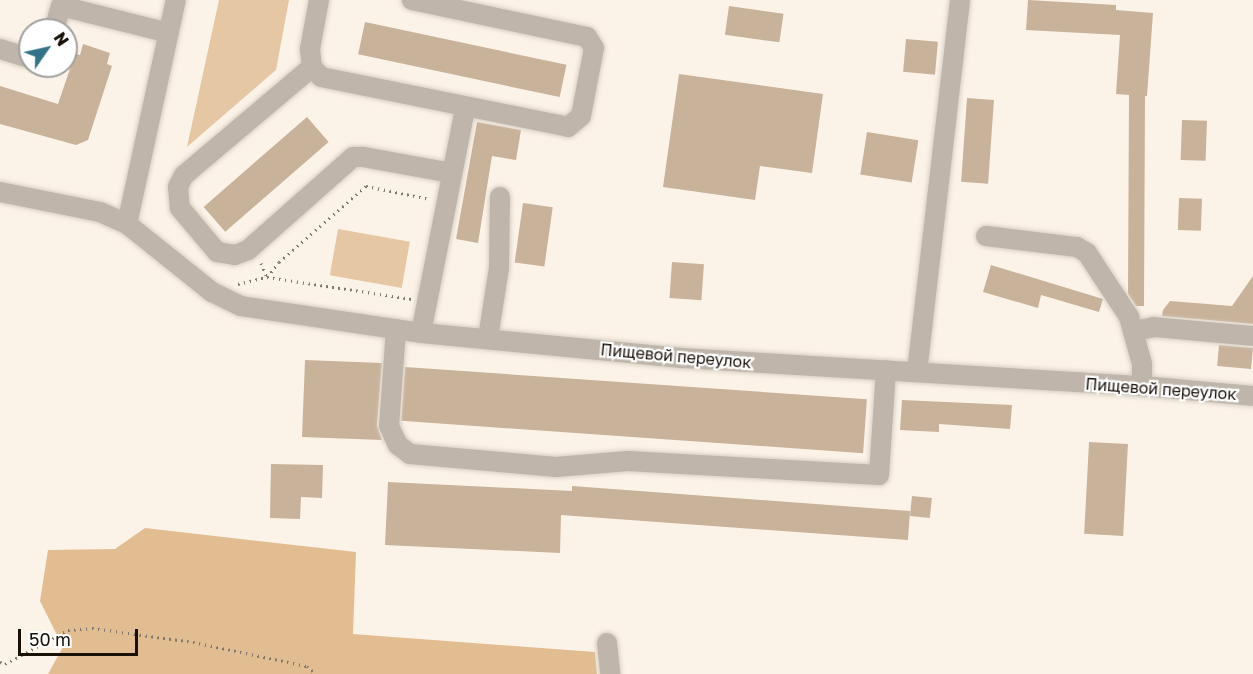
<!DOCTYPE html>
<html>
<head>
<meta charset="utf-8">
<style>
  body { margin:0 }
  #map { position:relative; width:1253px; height:674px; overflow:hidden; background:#fcf3e8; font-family:"Golos Text",sans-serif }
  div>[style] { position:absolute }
  .green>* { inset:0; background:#e6c7a3; transform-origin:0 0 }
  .forest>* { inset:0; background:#e2bd92 }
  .building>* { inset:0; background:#c8b299; transform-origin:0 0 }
  .path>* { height:3px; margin-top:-1.5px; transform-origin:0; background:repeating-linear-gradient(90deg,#80786e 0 1.5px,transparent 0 6px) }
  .roads { filter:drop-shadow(0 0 2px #d8cfc4) drop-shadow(0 0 2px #d8cfc4) }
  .minor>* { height:20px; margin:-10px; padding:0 10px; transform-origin:10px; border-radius:10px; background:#bfb5aa }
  span { translate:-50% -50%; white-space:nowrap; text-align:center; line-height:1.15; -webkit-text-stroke:4.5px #fff; paint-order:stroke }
  .street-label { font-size:16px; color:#191108 }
  .north { position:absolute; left:18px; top:18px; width:60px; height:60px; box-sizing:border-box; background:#fff; border:2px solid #a3a09c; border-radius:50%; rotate:56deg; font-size:16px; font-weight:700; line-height:24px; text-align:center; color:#191108 }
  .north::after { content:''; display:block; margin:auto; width:21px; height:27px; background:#337387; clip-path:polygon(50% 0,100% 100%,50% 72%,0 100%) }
  .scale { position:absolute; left:18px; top:629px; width:120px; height:27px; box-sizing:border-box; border:3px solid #191108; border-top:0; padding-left:8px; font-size:18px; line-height:21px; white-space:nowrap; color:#191108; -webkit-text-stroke:4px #fff; paint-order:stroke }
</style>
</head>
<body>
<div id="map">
  <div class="green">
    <div style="clip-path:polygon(219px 0,289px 0,276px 70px,187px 147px)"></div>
    <div style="left:338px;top:229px;width:73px;height:47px;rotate:10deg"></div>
  </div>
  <div class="forest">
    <div style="clip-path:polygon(145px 528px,356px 552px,353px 634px,595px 652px,597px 674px,48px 674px,63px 647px,40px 601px,48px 550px,115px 549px)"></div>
  </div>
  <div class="building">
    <div style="clip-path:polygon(1028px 0,1116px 5px,1116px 10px,1153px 13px,1147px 96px,1145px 96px,1144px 306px,1136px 306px,1128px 294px,1129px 95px,1116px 94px,1120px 35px,1026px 30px)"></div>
    <div style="left:729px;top:6px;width:55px;height:29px;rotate:8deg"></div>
    <div style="left:365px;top:22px;width:206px;height:33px;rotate:12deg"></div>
    <div style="left:906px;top:39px;width:32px;height:33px;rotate:5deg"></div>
    <div style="clip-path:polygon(83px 44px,110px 53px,107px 64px,112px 66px,88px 140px,76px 145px,0 124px,0 86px,58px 104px,75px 54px,80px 55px)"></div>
    <div style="clip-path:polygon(679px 74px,823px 94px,812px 173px,760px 166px,755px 200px,663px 187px)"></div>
    <div style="left:967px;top:98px;width:27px;height:84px;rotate:4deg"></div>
    <div style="left:307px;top:117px;width:33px;height:137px;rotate:49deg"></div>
    <div style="left:1182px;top:120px;width:25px;height:40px;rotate:2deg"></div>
    <div style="clip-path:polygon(477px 122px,521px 130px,516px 160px,492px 156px,478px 243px,456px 239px)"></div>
    <div style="left:867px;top:132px;width:52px;height:43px;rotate:9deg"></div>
    <div style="left:1179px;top:198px;width:23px;height:32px;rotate:2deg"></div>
    <div style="left:523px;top:203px;width:30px;height:60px;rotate:8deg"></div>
    <div style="left:672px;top:262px;width:32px;height:36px;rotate:4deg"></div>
    <div style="clip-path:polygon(991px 265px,1103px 299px,1099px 312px,1041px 295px,1038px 308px,983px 292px)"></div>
    <div style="clip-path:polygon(1253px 276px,1253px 324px,1162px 316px,1163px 310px,1170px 301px,1232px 306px)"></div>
    <div style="left:1219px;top:345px;width:34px;height:21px;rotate:5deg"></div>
    <div style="clip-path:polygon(305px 360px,382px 363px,377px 425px,382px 440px,302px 437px)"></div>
    <div style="left:405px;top:367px;width:463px;height:54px;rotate:4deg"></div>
    <div style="clip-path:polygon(902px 400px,1012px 405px,1010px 429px,939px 424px,939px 432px,900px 430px)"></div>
    <div style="left:1089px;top:442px;width:39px;height:92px;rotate:3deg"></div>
    <div style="clip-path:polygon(271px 464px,323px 465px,322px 498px,301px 497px,300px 519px,270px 518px)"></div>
    <div style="clip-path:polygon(388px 482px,572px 491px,572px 486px,910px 511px,908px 540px,561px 515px,560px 553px,385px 545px)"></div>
    <div style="left:912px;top:496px;width:20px;height:20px;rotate:6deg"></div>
  </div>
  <div class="path">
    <div style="left:261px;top:263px;width:15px;rotate:67deg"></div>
    <div style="left:267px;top:277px;width:19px;rotate:-51deg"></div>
    <div style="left:279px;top:262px;width:116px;rotate:-41.1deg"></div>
    <div style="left:366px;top:186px;width:65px;rotate:11.5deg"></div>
    <div style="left:238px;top:284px;width:30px;rotate:-14deg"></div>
    <div style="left:267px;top:277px;width:147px;rotate:8.6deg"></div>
    <div style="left:0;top:662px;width:5px;rotate:22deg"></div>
    <div style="left:5px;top:664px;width:72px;rotate:-28.4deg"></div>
    <div style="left:68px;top:630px;width:24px;rotate:-5deg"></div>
    <div style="left:92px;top:628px;width:102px;rotate:7.9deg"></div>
    <div style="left:193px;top:642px;width:116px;rotate:11.9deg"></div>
    <div style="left:307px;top:666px;width:12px;rotate:42deg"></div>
  </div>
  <div class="roads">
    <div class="minor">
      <div style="left:319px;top:0;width:50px;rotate:100.4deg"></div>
      <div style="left:310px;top:49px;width:18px;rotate:84deg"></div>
      <div style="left:312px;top:67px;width:13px;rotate:48deg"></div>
      <div style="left:321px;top:77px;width:252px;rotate:11.4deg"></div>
      <div style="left:568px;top:127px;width:17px;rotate:-40deg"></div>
      <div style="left:581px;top:116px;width:69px;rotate:-79.2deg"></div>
      <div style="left:594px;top:48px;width:13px;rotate:-122deg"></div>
      <div style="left:587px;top:37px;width:179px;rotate:-168.1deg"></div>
      <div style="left:54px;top:30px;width:25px;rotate:-74deg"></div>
      <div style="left:61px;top:6px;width:111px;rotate:14deg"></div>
      <div style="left:0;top:49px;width:31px;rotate:17deg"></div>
      <div style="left:312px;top:67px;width:167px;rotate:139.8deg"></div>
      <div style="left:184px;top:175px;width:13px;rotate:117deg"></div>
      <div style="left:178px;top:187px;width:21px;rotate:85deg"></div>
      <div style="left:180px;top:208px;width:57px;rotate:49.9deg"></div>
      <div style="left:217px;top:252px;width:18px;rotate:9deg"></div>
      <div style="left:235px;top:255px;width:14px;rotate:-21deg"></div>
      <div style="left:248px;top:250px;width:140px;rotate:-41.5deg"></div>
      <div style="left:353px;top:157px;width:10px"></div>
      <div style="left:363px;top:157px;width:89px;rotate:10.3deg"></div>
      <div style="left:0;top:192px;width:102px;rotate:11.3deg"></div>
      <div style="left:100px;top:212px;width:30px;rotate:24deg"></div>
      <div style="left:127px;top:224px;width:109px;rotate:38.7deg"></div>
      <div style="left:212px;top:292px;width:32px;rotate:26deg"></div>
      <div style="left:241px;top:306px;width:182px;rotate:8.5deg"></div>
      <div style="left:421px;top:333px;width:262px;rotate:5.5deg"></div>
      <div style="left:682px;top:358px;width:461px;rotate:3.5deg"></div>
      <div style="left:1142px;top:386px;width:111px;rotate:5.1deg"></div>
      <div style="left:127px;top:224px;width:229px;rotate:-77.7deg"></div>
      <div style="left:986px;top:236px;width:92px;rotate:6.9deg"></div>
      <div style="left:1077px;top:247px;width:12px;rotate:31deg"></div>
      <div style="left:1087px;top:253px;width:77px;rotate:56.7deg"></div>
      <div style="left:1129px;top:317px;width:49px;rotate:74.5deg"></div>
      <div style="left:1142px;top:364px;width:22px;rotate:90deg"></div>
      <div style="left:396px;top:329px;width:97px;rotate:94.1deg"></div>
      <div style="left:389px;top:426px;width:21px;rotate:65deg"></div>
      <div style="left:398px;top:445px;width:15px;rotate:37deg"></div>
      <div style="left:410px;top:454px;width:147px;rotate:5.1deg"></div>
      <div style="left:556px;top:467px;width:72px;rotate:-4.8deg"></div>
      <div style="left:628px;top:461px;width:251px;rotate:3.2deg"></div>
      <div style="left:879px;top:475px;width:105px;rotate:-86.2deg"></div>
      <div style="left:1134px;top:331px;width:20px;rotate:-11deg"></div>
      <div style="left:1154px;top:327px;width:99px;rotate:5.2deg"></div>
      <div style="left:421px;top:333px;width:229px;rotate:-78.9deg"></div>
      <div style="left:488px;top:338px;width:71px;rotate:-81.1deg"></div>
      <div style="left:499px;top:268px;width:71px;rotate:-89.2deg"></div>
      <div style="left:917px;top:372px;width:374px;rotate:-83.4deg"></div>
      <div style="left:607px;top:643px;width:31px;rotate:84deg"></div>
    </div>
  </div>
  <div class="street-label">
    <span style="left:676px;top:356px;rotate:5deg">Пищевой переулок</span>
    <span style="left:1161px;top:389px;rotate:4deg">Пищевой переулок</span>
  </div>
  <div class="north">N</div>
  <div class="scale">50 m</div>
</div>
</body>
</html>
